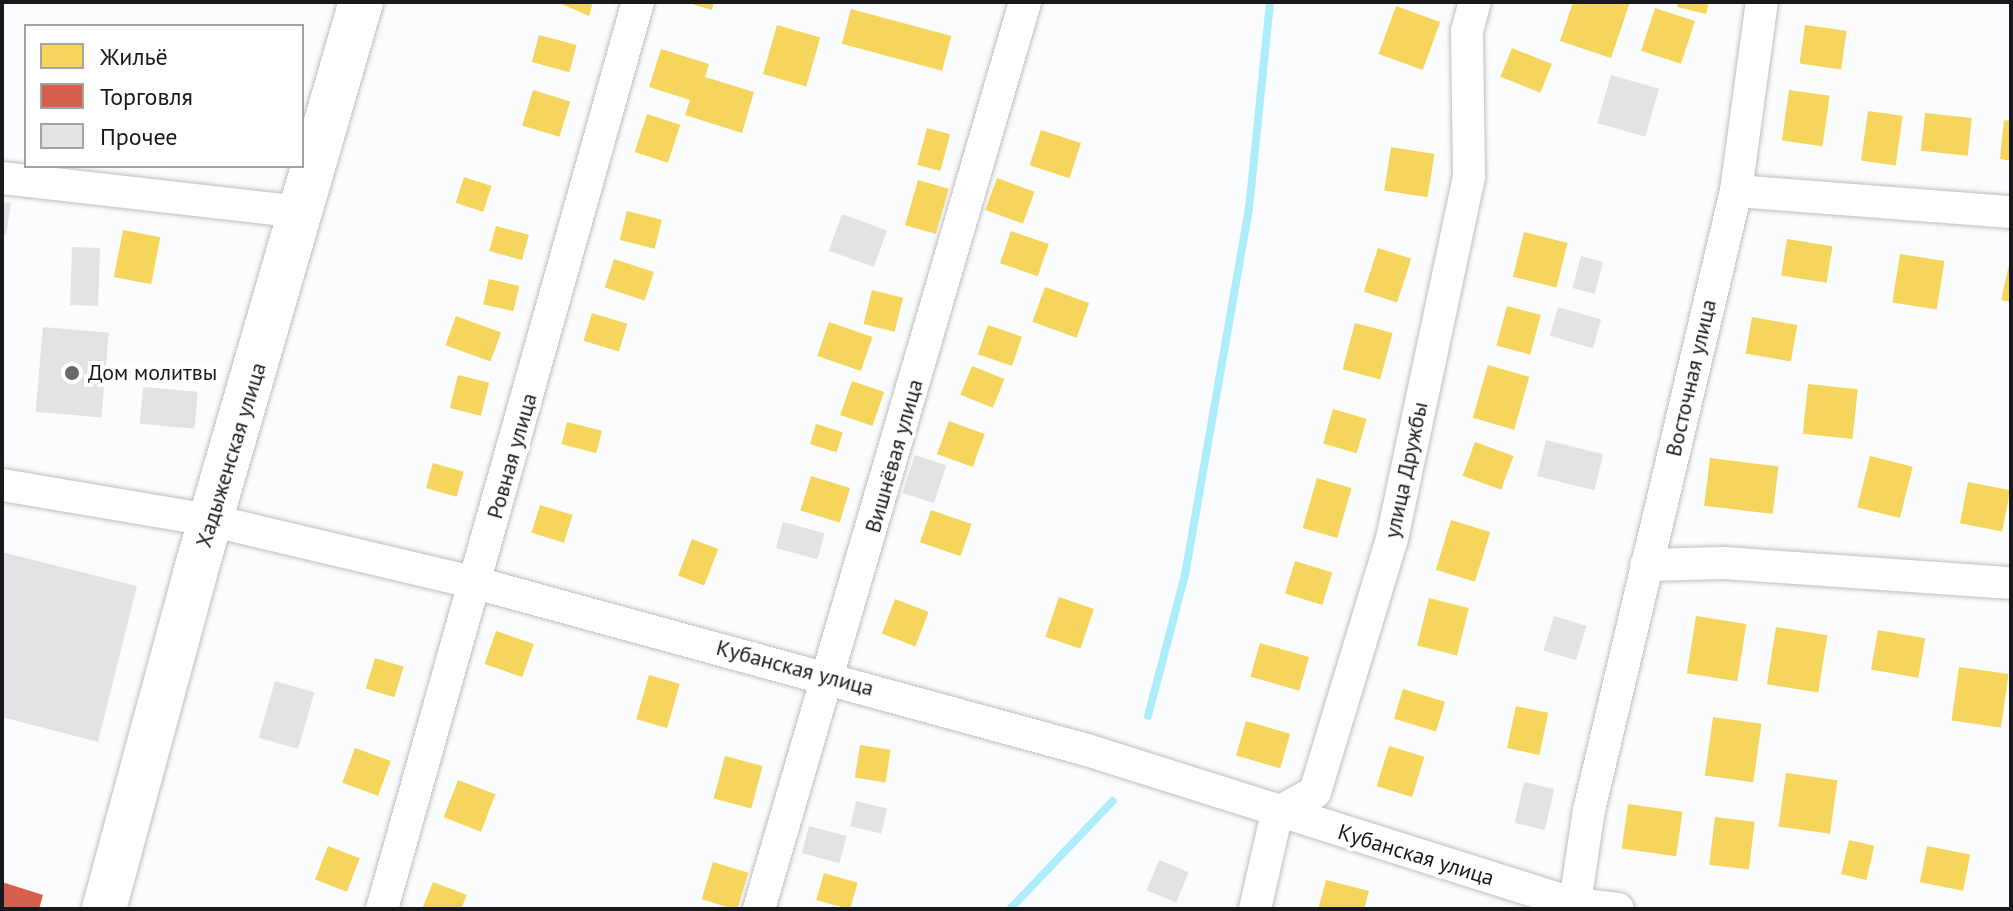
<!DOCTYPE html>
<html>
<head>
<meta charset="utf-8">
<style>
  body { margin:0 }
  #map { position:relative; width:2013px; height:911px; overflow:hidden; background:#fbfcfd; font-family:"PT Sans",sans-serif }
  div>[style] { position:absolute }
  .homes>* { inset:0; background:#f6d55c; transform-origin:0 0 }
  .shops>* { inset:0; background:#d6604d }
  .stream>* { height:8px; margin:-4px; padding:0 4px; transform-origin:4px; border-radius:4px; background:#adecfb }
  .building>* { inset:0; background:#e2e3e5; transform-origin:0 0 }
  .roads { filter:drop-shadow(0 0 2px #bebfc0) drop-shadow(0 0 2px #bebfc0) }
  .minor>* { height:32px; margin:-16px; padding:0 16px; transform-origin:16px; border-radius:16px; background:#feffff }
  .secondary>* { height:44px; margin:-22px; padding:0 22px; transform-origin:22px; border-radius:22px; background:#feffff }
  .dots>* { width:22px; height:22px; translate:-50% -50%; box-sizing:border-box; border:4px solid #fff; border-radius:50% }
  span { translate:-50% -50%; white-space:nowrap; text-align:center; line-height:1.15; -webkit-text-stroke:8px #fff; paint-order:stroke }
  .poi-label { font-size:22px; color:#18191c }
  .left { translate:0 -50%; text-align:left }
  .street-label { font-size:22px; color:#18191c }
  .frame { position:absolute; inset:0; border:4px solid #18191c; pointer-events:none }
  .legend { position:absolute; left:24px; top:24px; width:280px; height:144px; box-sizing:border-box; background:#fff; border:2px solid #a3a3a4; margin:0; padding:10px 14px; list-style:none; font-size:24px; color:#18191c }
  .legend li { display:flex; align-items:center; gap:16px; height:40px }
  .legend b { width:40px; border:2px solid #a3a3a4 }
</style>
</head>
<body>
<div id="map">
  <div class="homes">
    <div style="clip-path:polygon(557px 2px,593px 2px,589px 16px)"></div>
    <div style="clip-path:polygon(685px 2px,714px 2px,712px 10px)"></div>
    <div style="clip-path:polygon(1573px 2px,1630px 2px,1611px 58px,1560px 41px)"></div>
    <div style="clip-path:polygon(1678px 2px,1709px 2px,1706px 14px,1677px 7px)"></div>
    <div style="left:1396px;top:6px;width:47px;height:51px;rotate:20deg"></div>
    <div style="left:1655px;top:8px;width:42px;height:45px;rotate:18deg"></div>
    <div style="left:851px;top:9px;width:104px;height:36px;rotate:15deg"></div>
    <div style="left:777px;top:25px;width:45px;height:51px;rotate:16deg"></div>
    <div style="left:1805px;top:25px;width:42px;height:39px;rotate:8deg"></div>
    <div style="left:539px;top:35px;width:39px;height:28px;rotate:15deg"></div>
    <div style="left:1512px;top:48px;width:43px;height:31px;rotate:22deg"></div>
    <div style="clip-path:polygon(661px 49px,709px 64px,705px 77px,754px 92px,742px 133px,685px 115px,690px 100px,649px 87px)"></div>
    <div style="left:533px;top:90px;width:39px;height:37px;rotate:17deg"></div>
    <div style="left:1789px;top:90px;width:41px;height:51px;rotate:8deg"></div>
    <div style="left:1868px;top:111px;width:35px;height:50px;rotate:8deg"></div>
    <div style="left:1925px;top:113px;width:47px;height:38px;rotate:6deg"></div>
    <div style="left:647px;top:114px;width:35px;height:40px;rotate:18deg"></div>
    <div style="clip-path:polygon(2004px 120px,2011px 121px,2011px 161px,2000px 159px)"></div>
    <div style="left:927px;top:128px;width:24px;height:38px;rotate:15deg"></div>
    <div style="left:1041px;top:130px;width:42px;height:37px;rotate:18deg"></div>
    <div style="left:1391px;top:147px;width:44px;height:44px;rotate:9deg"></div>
    <div style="left:464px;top:177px;width:29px;height:27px;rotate:18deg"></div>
    <div style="left:997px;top:178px;width:40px;height:34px;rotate:20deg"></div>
    <div style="left:918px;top:180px;width:32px;height:47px;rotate:16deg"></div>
    <div style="left:627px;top:211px;width:36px;height:30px;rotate:14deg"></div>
    <div style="left:496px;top:226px;width:34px;height:26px;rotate:15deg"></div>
    <div style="left:123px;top:230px;width:38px;height:48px;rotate:11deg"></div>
    <div style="left:1011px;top:231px;width:40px;height:34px;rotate:19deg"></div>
    <div style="left:1524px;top:232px;width:45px;height:46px;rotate:14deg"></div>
    <div style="left:1787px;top:239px;width:46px;height:37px;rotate:9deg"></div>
    <div style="left:1378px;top:248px;width:35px;height:46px;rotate:18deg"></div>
    <div style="left:1900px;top:254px;width:45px;height:49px;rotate:9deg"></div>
    <div style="clip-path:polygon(2011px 256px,2011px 302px,2001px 300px)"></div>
    <div style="left:614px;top:259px;width:42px;height:30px;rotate:18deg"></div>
    <div style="left:489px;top:279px;width:31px;height:26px;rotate:13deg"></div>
    <div style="left:1045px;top:287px;width:47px;height:37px;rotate:20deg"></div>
    <div style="left:872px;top:290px;width:32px;height:35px;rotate:14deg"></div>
    <div style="left:1507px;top:306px;width:35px;height:41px;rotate:15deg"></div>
    <div style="left:592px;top:313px;width:37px;height:29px;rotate:17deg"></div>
    <div style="left:456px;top:316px;width:48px;height:31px;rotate:20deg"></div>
    <div style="left:1752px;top:317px;width:46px;height:37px;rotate:10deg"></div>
    <div style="left:829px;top:322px;width:46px;height:36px;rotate:19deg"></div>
    <div style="left:1355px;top:323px;width:39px;height:48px;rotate:15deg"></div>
    <div style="left:988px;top:325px;width:36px;height:31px;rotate:19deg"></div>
    <div style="left:1488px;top:365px;width:43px;height:55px;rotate:16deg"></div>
    <div style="left:972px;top:366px;width:35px;height:31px;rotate:22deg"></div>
    <div style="left:458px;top:375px;width:32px;height:34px;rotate:14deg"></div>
    <div style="left:852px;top:381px;width:34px;height:36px;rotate:19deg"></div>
    <div style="left:1808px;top:384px;width:50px;height:50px;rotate:6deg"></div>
    <div style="left:1333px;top:409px;width:35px;height:36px;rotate:16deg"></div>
    <div style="left:949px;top:421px;width:38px;height:35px;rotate:20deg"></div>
    <div style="left:567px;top:422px;width:36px;height:23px;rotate:14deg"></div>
    <div style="left:816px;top:424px;width:28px;height:21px;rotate:17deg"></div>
    <div style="left:1475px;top:442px;width:41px;height:36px;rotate:20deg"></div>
    <div style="left:1870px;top:456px;width:44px;height:53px;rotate:14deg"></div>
    <div style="left:1710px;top:458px;width:69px;height:48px;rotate:7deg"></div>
    <div style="left:433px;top:463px;width:32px;height:26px;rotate:16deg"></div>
    <div style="left:811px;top:476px;width:41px;height:36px;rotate:17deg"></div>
    <div style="left:1317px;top:478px;width:36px;height:52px;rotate:16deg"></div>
    <div style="left:1968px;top:482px;width:43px;height:42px;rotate:11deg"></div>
    <div style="left:540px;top:505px;width:34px;height:29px;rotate:17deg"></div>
    <div style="left:931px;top:510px;width:43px;height:34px;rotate:19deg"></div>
    <div style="left:1451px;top:520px;width:41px;height:52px;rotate:17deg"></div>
    <div style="left:692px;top:539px;width:28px;height:39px;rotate:21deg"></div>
    <div style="left:1295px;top:561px;width:39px;height:34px;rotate:17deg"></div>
    <div style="left:1059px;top:597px;width:37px;height:42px;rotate:19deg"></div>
    <div style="left:1429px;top:598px;width:41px;height:49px;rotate:14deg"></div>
    <div style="left:895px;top:599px;width:36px;height:37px;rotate:21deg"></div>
    <div style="left:1696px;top:616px;width:51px;height:58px;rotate:9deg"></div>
    <div style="left:1776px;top:627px;width:52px;height:58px;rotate:9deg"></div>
    <div style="left:1878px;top:630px;width:48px;height:40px;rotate:10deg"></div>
    <div style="left:496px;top:631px;width:40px;height:35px;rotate:19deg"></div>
    <div style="left:1260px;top:643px;width:51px;height:35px;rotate:16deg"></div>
    <div style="left:375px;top:658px;width:30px;height:32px;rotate:17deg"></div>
    <div style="left:1959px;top:667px;width:50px;height:54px;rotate:8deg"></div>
    <div style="left:649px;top:675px;width:32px;height:46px;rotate:16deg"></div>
    <div style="left:1403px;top:689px;width:44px;height:31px;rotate:17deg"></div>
    <div style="left:1516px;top:706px;width:33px;height:43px;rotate:12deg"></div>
    <div style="left:1713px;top:717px;width:49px;height:59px;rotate:8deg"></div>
    <div style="left:1246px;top:721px;width:46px;height:36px;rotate:16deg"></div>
    <div style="left:860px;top:745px;width:31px;height:33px;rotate:9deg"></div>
    <div style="left:1389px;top:746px;width:37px;height:42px;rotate:17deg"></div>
    <div style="left:355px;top:748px;width:38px;height:37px;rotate:20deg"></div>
    <div style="left:725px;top:756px;width:39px;height:44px;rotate:15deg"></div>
    <div style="left:1786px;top:773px;width:52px;height:54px;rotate:8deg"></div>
    <div style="left:458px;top:780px;width:40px;height:40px;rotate:21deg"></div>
    <div style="left:1628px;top:804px;width:55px;height:45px;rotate:8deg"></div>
    <div style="left:1715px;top:817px;width:40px;height:48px;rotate:7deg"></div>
    <div style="left:1849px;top:840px;width:26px;height:35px;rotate:13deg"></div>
    <div style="left:328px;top:846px;width:34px;height:36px;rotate:21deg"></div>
    <div style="left:1927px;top:846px;width:44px;height:37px;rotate:11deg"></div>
    <div style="left:713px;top:862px;width:37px;height:39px;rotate:17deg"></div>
    <div style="left:824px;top:873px;width:35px;height:28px;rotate:16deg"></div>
    <div style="clip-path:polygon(1326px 880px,1369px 891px,1364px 909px,1318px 909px)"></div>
    <div style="clip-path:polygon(433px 882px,467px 895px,461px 909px,422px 909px)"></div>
  </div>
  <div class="shops">
    <div style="clip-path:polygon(2px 882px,43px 895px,39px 909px,2px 909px)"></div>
  </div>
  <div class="stream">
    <div style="left:1148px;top:716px;width:146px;rotate:-75.3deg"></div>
    <div style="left:1185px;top:575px;width:372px;rotate:-80.1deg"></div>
    <div style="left:1249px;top:209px;width:208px;rotate:-84.2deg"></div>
    <div style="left:1010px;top:909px;width:149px;rotate:-46.4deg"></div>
  </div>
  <div class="building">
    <div style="left:1611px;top:75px;width:50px;height:50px;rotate:16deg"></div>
    <div style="clip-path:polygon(2px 202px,11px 203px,6px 235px,2px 235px)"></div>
    <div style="left:842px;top:214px;width:48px;height:39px;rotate:20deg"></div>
    <div style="left:72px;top:247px;width:28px;height:58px;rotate:2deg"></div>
    <div style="left:1581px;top:256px;width:23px;height:33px;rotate:15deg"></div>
    <div style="left:1558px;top:307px;width:45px;height:30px;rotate:16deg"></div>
    <div style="left:43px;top:327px;width:66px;height:85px;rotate:5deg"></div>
    <div style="left:143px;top:387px;width:55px;height:37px;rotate:5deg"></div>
    <div style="left:1546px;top:440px;width:59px;height:37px;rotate:14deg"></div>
    <div style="left:915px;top:455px;width:33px;height:40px;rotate:18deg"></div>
    <div style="left:783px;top:522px;width:43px;height:27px;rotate:15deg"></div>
    <div style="clip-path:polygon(2px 552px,137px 586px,98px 742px,2px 717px)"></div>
    <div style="left:1554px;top:616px;width:34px;height:36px;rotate:17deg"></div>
    <div style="left:275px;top:681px;width:41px;height:59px;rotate:16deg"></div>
    <div style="left:1524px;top:782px;width:31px;height:42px;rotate:13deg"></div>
    <div style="left:856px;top:801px;width:32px;height:26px;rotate:13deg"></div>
    <div style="left:809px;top:826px;width:39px;height:28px;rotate:15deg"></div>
    <div style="left:1159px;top:860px;width:32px;height:33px;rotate:22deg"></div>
  </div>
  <div class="roads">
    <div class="minor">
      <div style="left:2px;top:178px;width:301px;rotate:6.5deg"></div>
      <div style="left:1736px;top:191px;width:276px;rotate:4.4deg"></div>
      <div style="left:2px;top:485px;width:215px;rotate:9.6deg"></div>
      <div style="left:214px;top:521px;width:269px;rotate:13.3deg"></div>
      <div style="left:476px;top:583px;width:633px;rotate:15.29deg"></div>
      <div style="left:1087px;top:750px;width:512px;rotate:17.51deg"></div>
      <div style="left:1575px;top:904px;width:43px;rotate:6.6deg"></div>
      <div style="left:1646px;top:565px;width:78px;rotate:-1.5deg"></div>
      <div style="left:1724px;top:563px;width:288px;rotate:4deg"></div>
      <div style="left:382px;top:909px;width:942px;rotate:-74.24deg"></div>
      <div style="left:759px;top:909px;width:945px;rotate:-73.65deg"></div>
      <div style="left:1255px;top:909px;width:98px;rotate:-77.1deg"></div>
      <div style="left:1277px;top:813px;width:43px;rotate:-28.9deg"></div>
      <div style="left:1315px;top:792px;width:264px;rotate:-73.1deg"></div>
      <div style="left:1392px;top:539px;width:371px;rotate:-78deg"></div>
      <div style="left:1469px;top:176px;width:145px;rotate:-90.8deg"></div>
      <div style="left:1467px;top:31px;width:30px;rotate:-75deg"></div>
      <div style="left:1574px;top:909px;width:100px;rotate:-81.4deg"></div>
      <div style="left:1589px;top:810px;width:636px;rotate:-76.64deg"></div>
      <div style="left:1736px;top:191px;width:191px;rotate:-82.2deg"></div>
    </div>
    <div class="secondary">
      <div style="left:104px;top:909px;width:348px;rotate:-74.8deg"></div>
      <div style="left:195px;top:573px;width:595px;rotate:-73.79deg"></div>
    </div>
  </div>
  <div class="dots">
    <div style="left:72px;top:373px;background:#67686b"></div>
  </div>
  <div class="poi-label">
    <span class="left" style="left:88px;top:373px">Дом молитвы</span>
  </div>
  <div class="street-label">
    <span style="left:1691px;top:378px;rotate:-77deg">Восточная улица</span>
    <span style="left:231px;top:455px;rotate:-73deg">Хадыженская улица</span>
    <span style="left:512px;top:456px;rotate:-74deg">Ровная улица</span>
    <span style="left:894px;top:456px;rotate:-74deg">Вишнёвая улица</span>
    <span style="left:1406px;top:470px;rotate:-78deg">улица Дружбы</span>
    <span style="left:795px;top:668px;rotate:15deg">Кубанская улица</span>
    <span style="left:1416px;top:855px;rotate:17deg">Кубанская улица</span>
  </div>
  <div class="frame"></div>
  <ul class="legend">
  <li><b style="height:22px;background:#f6d55c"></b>Жильё</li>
  <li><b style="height:22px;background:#d6604d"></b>Торговля</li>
  <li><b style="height:22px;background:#e2e3e5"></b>Прочее</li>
  </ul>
</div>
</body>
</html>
